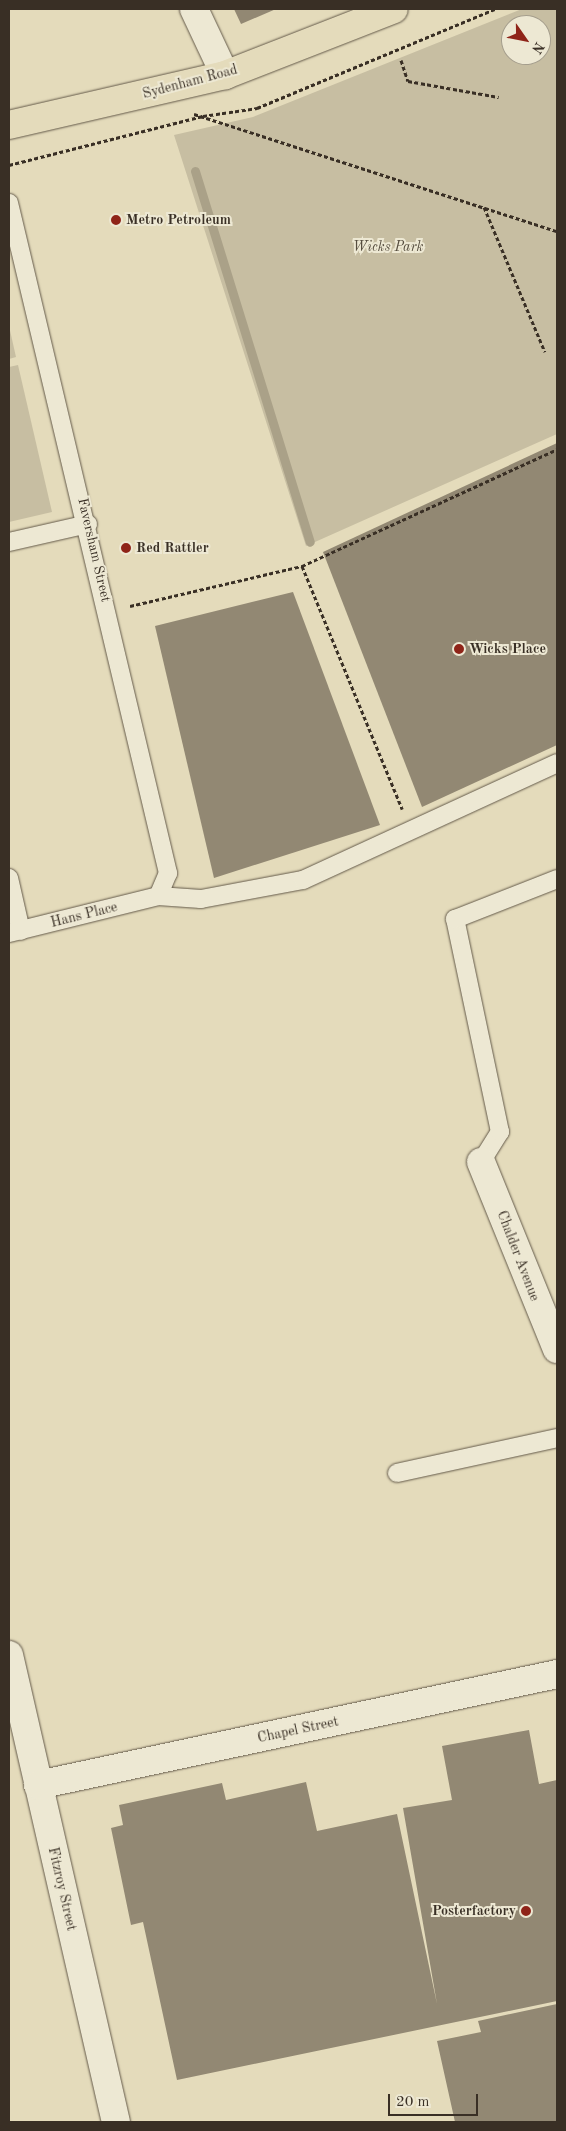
<!DOCTYPE html>
<html>
<head>
<meta charset="utf-8">
<style>
  body { margin:0 }
  #map { position:relative; width:566px; height:2131px; overflow:hidden; background:#e4dbbb; font-family:"Old Standard TT",serif }
  div>[style] { position:absolute }
  .green>* { inset:0; background:#c7bea2 }
  .stream>* { height:9px; margin:-4.5px; padding:0 4.5px; transform-origin:4.5px; border-radius:4.5px; background:#aaa188 }
  .building>* { inset:0; background:#928873 }
  .path>* { height:3px; margin-top:-1.5px; transform-origin:0; background:repeating-linear-gradient(90deg,#392f25 0 4px,transparent 0 6.5px) }
  .roads { filter:drop-shadow(0 0 1px #645a4a) drop-shadow(0 0 1px #645a4a) }
  .lane>* { height:18px; margin:-9px; padding:0 9px; transform-origin:9px; border-radius:9px; background:#ede8d3 }
  .street>* { height:28px; margin:-14px; padding:0 14px; transform-origin:14px; border-radius:14px; background:#ede8d3 }
  .primary>* { height:28px; margin:-14px; padding:0 14px; transform-origin:14px; border-radius:14px; background:#e4dbbb }
  .dots>* { width:14px; height:14px; translate:-50% -50%; box-sizing:border-box; border:2px solid #ede8d3; border-radius:50% }
  span { translate:-50% -50%; white-space:nowrap; text-align:center; line-height:1.15; -webkit-text-stroke:4px #ede8d3; paint-order:stroke }
  .street-label { font-size:14px; color:#392f25 }
  .poi-label { font-size:14px; color:#392f25; font-weight:700 }
  .left { translate:0 -50%; text-align:left }
  .right { translate:-100% -50%; text-align:right }
  .park-label { font-size:14px; color:#554c3e; font-style:italic }
  .frame { position:absolute; inset:0; border:10px solid #392f25; pointer-events:none }
  .north { position:absolute; left:501px; top:15px; width:50px; height:50px; box-sizing:border-box; background:#ede8d3; border:1px solid #a59e8d; border-radius:50%; rotate:123deg; font-size:14px; font-weight:700; line-height:20px; text-align:center; color:#392f25 }
  .north::after { content:''; display:block; margin:auto; width:18px; height:22px; background:#8f2418; clip-path:polygon(50% 0,100% 100%,50% 72%,0 100%) }
  .scale { position:absolute; left:388px; top:2094px; width:90px; height:22px; box-sizing:border-box; border:2px solid #392f25; border-top:0; padding-left:6px; font-size:15px; line-height:18px; white-space:nowrap; color:#392f25; -webkit-text-stroke:4px #ede8d3; paint-order:stroke }
</style>
</head>
<body>
<div id="map">
  <div class="green">
    <div style="clip-path:polygon(evenodd,522px 9px,557px 9px,557px 434px,306px 546px,174px 135px,253px 117px,522px 9px,511px 25px,541px 25px,541px 55px,511px 55px,511px 25px)"></div>
    <div style="clip-path:polygon(9px 326px,16px 357px,9px 359px)"></div>
    <div style="clip-path:polygon(18px 365px,52px 512px,9px 522px,9px 367px)"></div>
  </div>
  <div class="stream">
    <div style="left:195px;top:171px;width:388px;rotate:72.8deg"></div>
  </div>
  <div class="building">
    <div style="clip-path:polygon(234px 9px,276px 9px,241px 24px)"></div>
    <div style="clip-path:polygon(557px 443px,557px 745px,422px 807px,323px 552px)"></div>
    <div style="clip-path:polygon(293px 592px,380px 825px,214px 878px,155px 626px)"></div>
    <div style="clip-path:polygon(529px 1730px,539px 1784px,557px 1780px,557px 2001px,177px 2080px,143px 1922px,131px 1925px,111px 1828px,123px 1825px,119px 1805px,222px 1783px,226px 1800px,306px 1782px,317px 1831px,397px 1814px,437px 2004px,403px 1808px,452px 1800px,442px 1746px)"></div>
    <div style="clip-path:polygon(557px 2004px,557px 2122px,455px 2122px,437px 2041px,481px 2032px,478px 2021px)"></div>
  </div>
  <div class="path">
    <div style="left:401px;top:60px;width:22px;rotate:72deg"></div>
    <div style="left:408px;top:81px;width:92px;rotate:10deg"></div>
    <div style="left:194px;top:114px;width:381px;rotate:17.9deg"></div>
    <div style="left:9px;top:165px;width:200px;rotate:-14.2deg"></div>
    <div style="left:203px;top:116px;width:55px;rotate:-8.4deg"></div>
    <div style="left:257px;top:108px;width:258px;rotate:-22.6deg"></div>
    <div style="left:484px;top:207px;width:157px;rotate:67.2deg"></div>
    <div style="left:302px;top:566px;width:281px;rotate:-24.6deg"></div>
    <div style="left:130px;top:606px;width:177px;rotate:-13.1deg"></div>
    <div style="left:302px;top:566px;width:263px;rotate:67.6deg"></div>
  </div>
  <div class="roads">
    <div class="lane">
      <div style="left:9px;top:203px;width:689px;rotate:76.65deg"></div>
      <div style="left:168px;top:873px;width:25px;rotate:113deg"></div>
      <div style="left:9px;top:542px;width:81px;rotate:-12.8deg"></div>
      <div style="left:9px;top:878px;width:54px;rotate:77.2deg"></div>
      <div style="left:9px;top:933px;width:154px;rotate:-13.9deg"></div>
      <div style="left:158px;top:896px;width:43px;rotate:4deg"></div>
      <div style="left:201px;top:899px;width:104px;rotate:-10.6deg"></div>
      <div style="left:303px;top:880px;width:280px;rotate:-24.7deg"></div>
      <div style="left:481px;top:1162px;width:36px;rotate:-58deg"></div>
      <div style="left:500px;top:1132px;width:218px;rotate:-101.9deg"></div>
      <div style="left:455px;top:919px;width:110px;rotate:-21.4deg"></div>
      <div style="left:397px;top:1473px;width:164px;rotate:-12.3deg"></div>
    </div>
    <div class="street">
      <div style="left:194px;top:9px;width:73px;rotate:64.8deg"></div>
      <div style="left:481px;top:1162px;width:202px;rotate:67.9deg"></div>
      <div style="left:9px;top:1655px;width:479px;rotate:77.1deg"></div>
      <div style="left:38px;top:1785px;width:531px;rotate:-12.07deg"></div>
    </div>
    <div class="primary">
      <div style="left:9px;top:125px;width:222px;rotate:-13deg"></div>
      <div style="left:225px;top:75px;width:181px;rotate:-21.3deg"></div>
    </div>
  </div>
  <div class="dots">
    <div style="left:116px;top:220px;background:#8f2418"></div>
    <div style="left:126px;top:548px;background:#8f2418"></div>
    <div style="left:459px;top:649px;background:#8f2418"></div>
    <div style="left:526px;top:1911px;background:#8f2418"></div>
  </div>
  <div class="street-label">
    <span style="left:190px;top:82px;rotate:-15deg">Sydenham Road</span>
    <span style="left:94px;top:550px;rotate:77deg">Faversham Street</span>
    <span style="left:84px;top:915px;rotate:-14deg">Hans Place</span>
    <span style="left:518px;top:1256px;rotate:69deg">Chalder Avenue</span>
    <span style="left:298px;top:1730px;rotate:-12deg">Chapel Street</span>
    <span style="left:62px;top:1889px;rotate:77deg">Fitzroy Street</span>
  </div>
  <div class="poi-label">
    <span class="left" style="left:126px;top:220px">Metro Petroleum</span>
    <span class="left" style="left:136px;top:548px">Red Rattler</span>
    <span class="left" style="left:469px;top:649px">Wicks Place</span>
    <span class="right" style="left:516px;top:1911px">Posterfactory</span>
  </div>
  <div class="park-label">
    <span style="left:388px;top:247px">Wicks Park</span>
  </div>
  <div class="frame"></div>
  <div class="north">N</div>
  <div class="scale">20 m</div>
</div>
</body>
</html>
